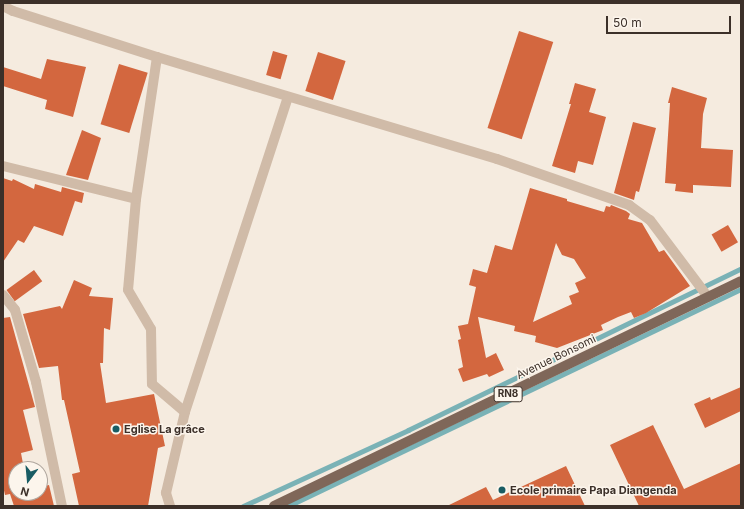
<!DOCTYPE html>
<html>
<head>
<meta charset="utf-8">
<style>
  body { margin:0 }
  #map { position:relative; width:744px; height:509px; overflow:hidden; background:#f5ebdf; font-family:Inter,sans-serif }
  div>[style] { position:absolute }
  .stream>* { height:5px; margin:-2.5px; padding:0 2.5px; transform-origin:2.5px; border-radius:2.5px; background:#7ab2b6 }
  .building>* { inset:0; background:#d3673f; transform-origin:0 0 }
  .street>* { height:10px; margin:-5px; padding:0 5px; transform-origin:5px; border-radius:5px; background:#d0bba8 }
  .primary>* { height:10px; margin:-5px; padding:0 5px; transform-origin:5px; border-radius:5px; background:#7f6759 }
  .dots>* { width:11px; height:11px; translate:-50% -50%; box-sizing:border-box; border:2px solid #fcf5ec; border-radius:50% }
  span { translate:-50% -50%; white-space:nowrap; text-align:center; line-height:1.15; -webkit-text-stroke:3px #fcf5ec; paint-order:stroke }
  .shield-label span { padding:1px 3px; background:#fcf5ec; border:1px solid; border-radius:3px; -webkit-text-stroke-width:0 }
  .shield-label { font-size:10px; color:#3c3029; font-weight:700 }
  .street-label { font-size:11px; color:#3c3029 }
  .poi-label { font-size:11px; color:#3c3029; font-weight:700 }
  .left { translate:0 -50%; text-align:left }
  .frame { position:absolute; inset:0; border:4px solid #3c3029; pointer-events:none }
  .north { position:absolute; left:8px; top:461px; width:40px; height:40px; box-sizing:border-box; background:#fcf5ec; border:1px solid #afa69e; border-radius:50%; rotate:196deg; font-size:11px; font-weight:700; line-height:16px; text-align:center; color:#3c3029 }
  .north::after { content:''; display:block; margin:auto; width:14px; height:18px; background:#195c63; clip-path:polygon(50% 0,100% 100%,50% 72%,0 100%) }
  .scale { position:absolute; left:606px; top:16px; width:125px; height:18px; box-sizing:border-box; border:2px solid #3c3029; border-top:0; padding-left:5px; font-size:12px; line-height:14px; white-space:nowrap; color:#3c3029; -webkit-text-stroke:3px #fcf5ec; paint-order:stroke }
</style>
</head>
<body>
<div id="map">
  <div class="stream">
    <div style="left:243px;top:506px;width:182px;rotate:-24.7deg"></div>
    <div style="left:408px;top:430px;width:370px;rotate:-25.9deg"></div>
    <div style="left:288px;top:506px;width:502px;rotate:-25.6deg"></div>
  </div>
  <div class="building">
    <div style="left:519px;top:31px;width:36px;height:102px;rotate:18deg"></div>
    <div style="left:273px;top:51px;width:15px;height:25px;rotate:16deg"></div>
    <div style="left:318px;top:52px;width:29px;height:41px;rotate:18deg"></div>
    <div style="clip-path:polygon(47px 59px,86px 67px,73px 117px,45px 109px,47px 100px,3px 86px,3px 67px,41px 79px)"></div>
    <div style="left:119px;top:64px;width:30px;height:63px;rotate:17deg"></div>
    <div style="clip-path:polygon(575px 83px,596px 89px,589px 112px,606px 117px,593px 165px,578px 161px,575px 173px,552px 166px,571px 104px,569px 104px)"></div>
    <div style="clip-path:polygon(672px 87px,707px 98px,703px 114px,701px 148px,733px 150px,731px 187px,693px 185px,693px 193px,675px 191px,676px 184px,665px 183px,670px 103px,668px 103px)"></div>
    <div style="clip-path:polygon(633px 122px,656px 128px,639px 192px,636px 191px,634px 200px,614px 193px)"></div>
    <div style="clip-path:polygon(82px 130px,101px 138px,88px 180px,66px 175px)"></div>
    <div style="clip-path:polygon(3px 178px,12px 181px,13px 179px,34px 189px,35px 184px,61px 192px,62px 187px,84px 193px,82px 203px,75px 201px,63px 236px,34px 226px,24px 243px,18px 240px,3px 262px)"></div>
    <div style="clip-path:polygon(evenodd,530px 188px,567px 199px,567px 201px,604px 212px,606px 206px,610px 207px,611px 205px,626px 211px,630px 214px,628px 219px,642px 223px,659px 252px,664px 250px,690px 286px,646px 313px,634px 318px,631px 312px,618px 317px,601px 325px,603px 330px,557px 348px,535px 342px,536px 336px,514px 331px,515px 326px,478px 317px,486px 358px,496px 353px,504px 370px,489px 377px,487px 374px,463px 382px,458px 369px,463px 367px,458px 340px,461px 339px,458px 326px,468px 324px,476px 287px,469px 285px,473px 269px,487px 273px,495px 245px,512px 250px,530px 188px,556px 243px,562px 255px,574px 259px,586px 278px,575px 283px,579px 292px,569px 296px,572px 304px,533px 322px,556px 243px)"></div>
    <div style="left:728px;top:225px;width:20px;height:19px;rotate:60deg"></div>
    <div style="left:34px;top:270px;width:14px;height:34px;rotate:54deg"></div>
    <div style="clip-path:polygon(74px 280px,92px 288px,89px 296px,113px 298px,110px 330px,104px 328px,103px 363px,100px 363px,106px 403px,154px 394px,165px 446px,158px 448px,148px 506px,79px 506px,72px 474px,80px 472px,64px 400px,62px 400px,58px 366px,39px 368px,23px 314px,60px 306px,62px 309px)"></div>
    <div style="clip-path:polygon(10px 317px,35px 407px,23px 410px,33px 450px,21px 453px,24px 469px,16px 469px,16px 493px,40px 493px,40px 487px,49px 485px,54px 506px,14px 506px,10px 494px,5px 495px,3px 486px,3px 318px)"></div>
    <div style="clip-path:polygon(741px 387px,741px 411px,705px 428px,694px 404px,710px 397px,711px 400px)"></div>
    <div style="clip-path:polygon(653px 425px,684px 489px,741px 463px,741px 506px,639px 506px,610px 445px)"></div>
    <div style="clip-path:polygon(566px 466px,585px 506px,447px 506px,486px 487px,493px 500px)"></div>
  </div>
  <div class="street">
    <div style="left:3px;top:6px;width:11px;rotate:27deg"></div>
    <div style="left:13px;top:11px;width:151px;rotate:17.7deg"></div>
    <div style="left:157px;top:57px;width:355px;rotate:16.7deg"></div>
    <div style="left:497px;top:159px;width:140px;rotate:19.2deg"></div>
    <div style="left:629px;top:205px;width:26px;rotate:36deg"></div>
    <div style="left:650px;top:220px;width:96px;rotate:53deg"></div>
    <div style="left:157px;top:57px;width:144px;rotate:98.4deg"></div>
    <div style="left:136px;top:199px;width:91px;rotate:95deg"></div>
    <div style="left:128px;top:290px;width:45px;rotate:59.5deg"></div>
    <div style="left:151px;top:329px;width:55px;rotate:89deg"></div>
    <div style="left:152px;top:384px;width:43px;rotate:40.3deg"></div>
    <div style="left:3px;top:166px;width:137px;rotate:13.9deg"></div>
    <div style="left:3px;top:295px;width:19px;rotate:51deg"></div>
    <div style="left:15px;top:310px;width:75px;rotate:73.7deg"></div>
    <div style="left:36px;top:382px;width:127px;rotate:78.2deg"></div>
    <div style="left:170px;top:506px;width:14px;rotate:-107deg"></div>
    <div style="left:166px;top:493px;width:83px;rotate:-76.8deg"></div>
    <div style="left:185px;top:412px;width:331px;rotate:-71.9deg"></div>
  </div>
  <div class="primary">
    <div style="left:274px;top:506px;width:518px;rotate:-25.72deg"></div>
  </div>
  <div class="dots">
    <div style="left:116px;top:429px;background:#195c63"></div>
    <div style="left:502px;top:490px;background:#195c63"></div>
  </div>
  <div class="shield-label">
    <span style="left:508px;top:394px">RN8</span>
  </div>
  <div class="street-label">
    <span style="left:556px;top:357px;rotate:-26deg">Avenue Bonsomi</span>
  </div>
  <div class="poi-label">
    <span class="left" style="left:124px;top:429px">Eglise La grâce</span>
    <span class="left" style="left:510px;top:490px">Ecole primaire Papa Diangenda</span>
  </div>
  <div class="frame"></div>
  <div class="north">N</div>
  <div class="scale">50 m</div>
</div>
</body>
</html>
